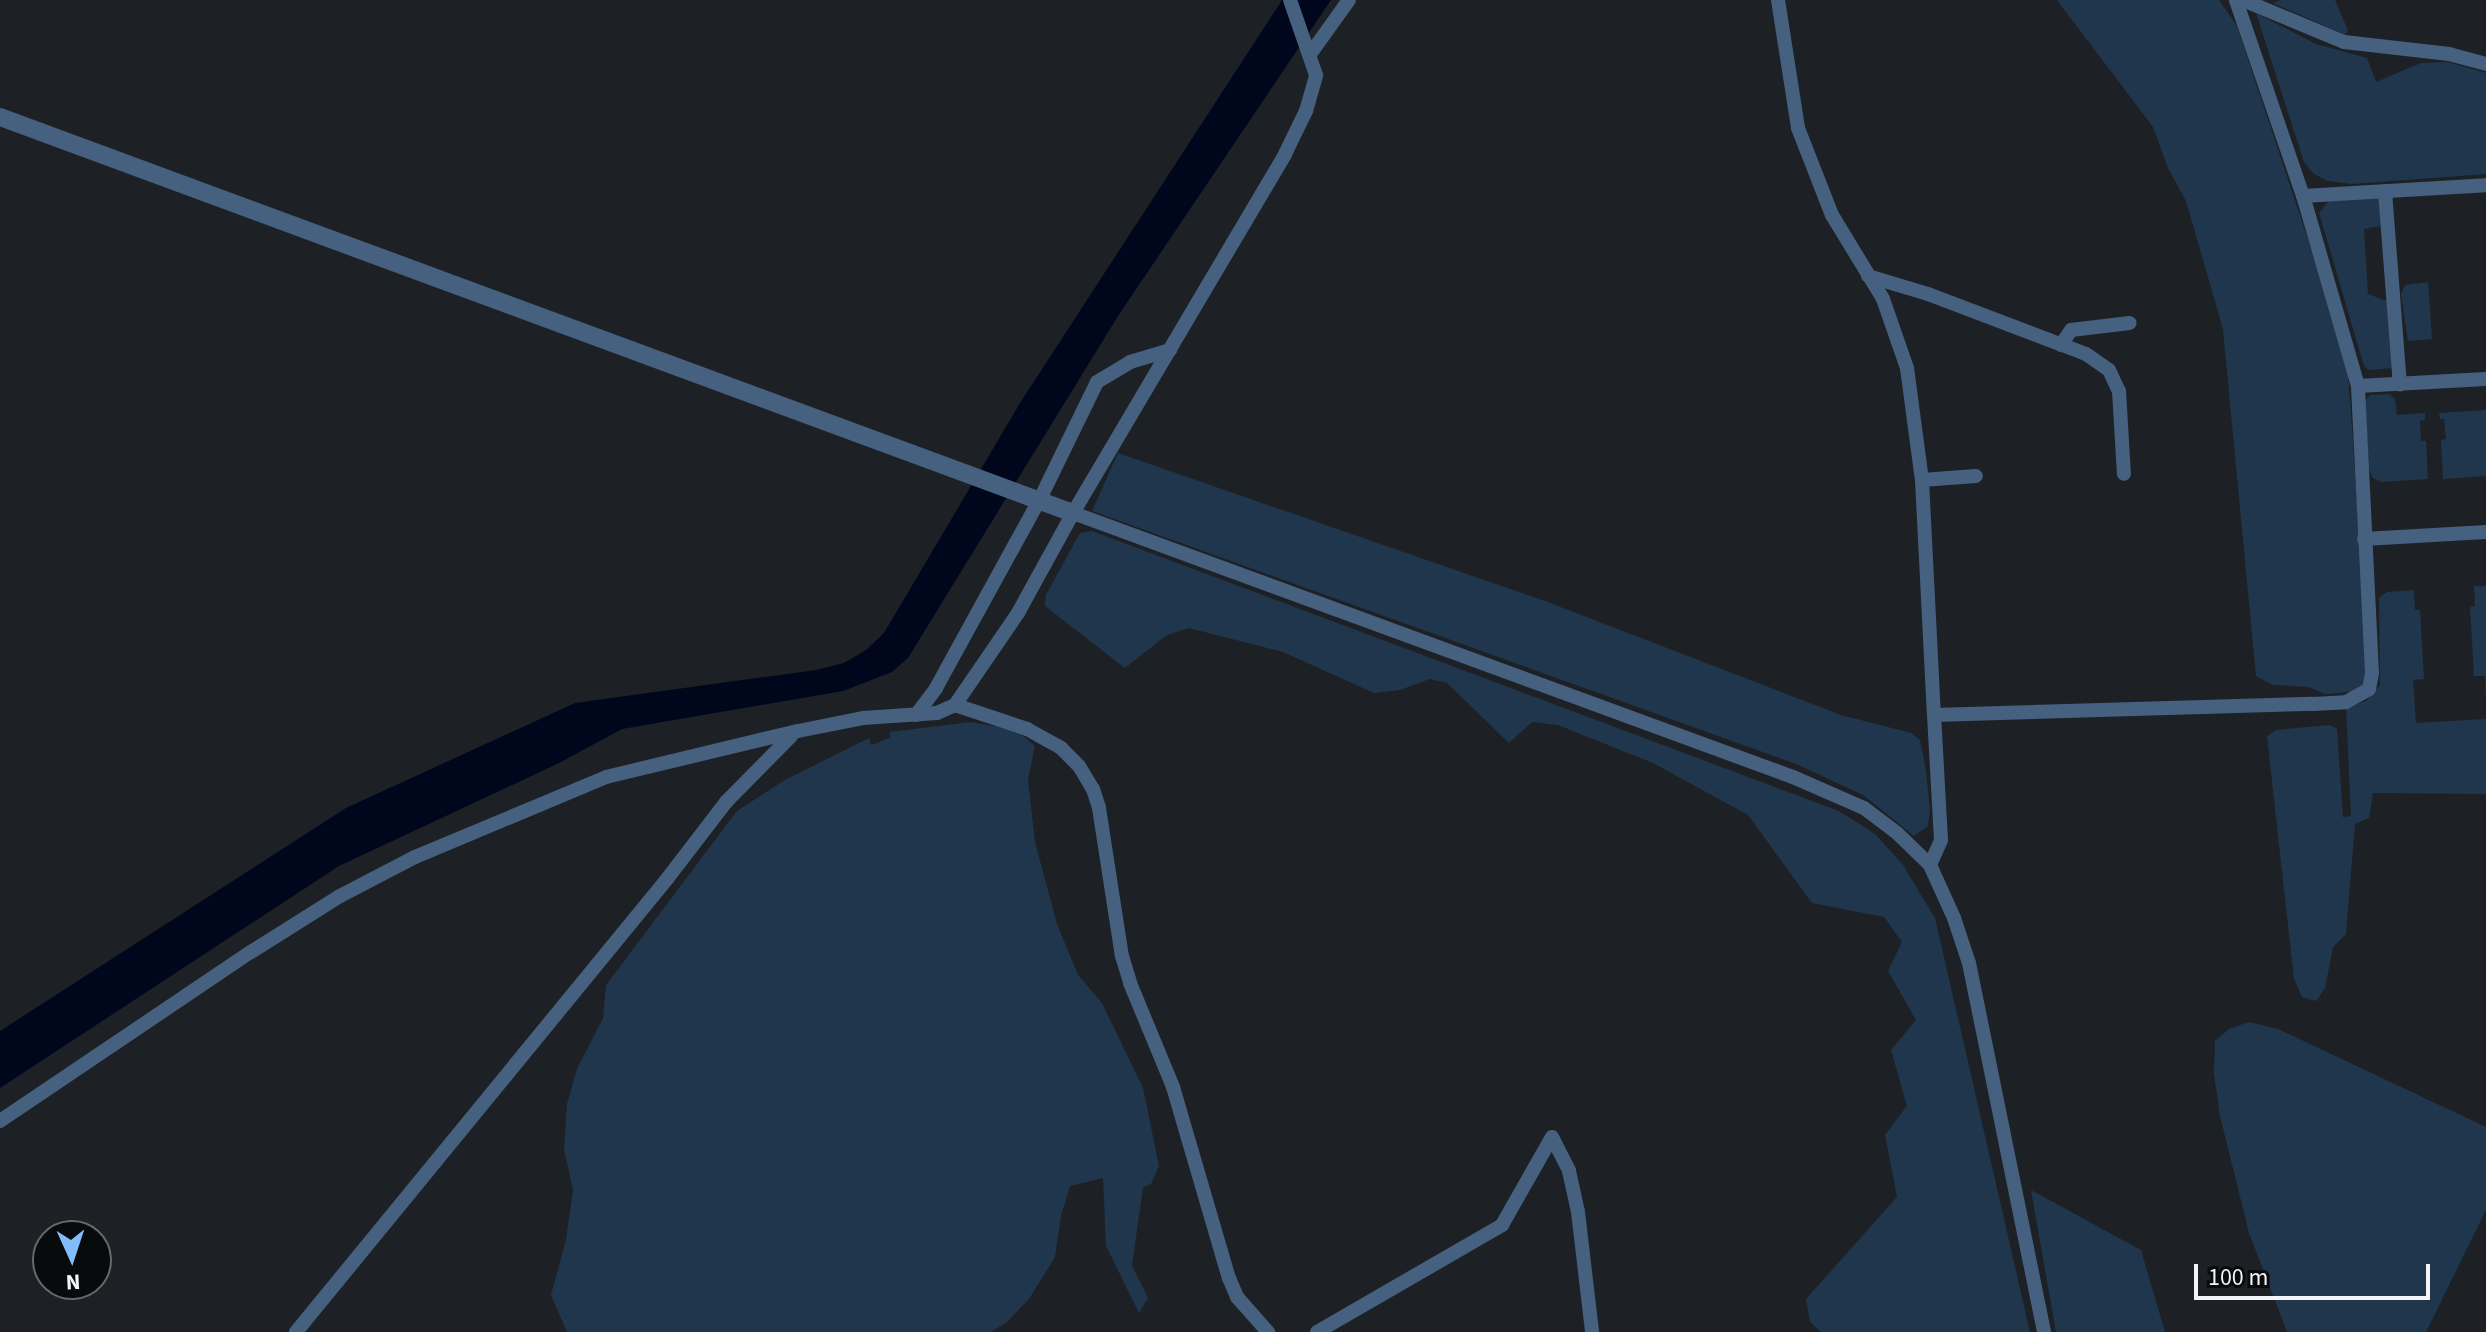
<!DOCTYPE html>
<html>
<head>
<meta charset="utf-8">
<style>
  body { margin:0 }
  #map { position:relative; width:2486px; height:1332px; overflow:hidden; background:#1d2125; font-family:"Source Sans 3",sans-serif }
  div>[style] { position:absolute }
  .green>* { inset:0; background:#20364c }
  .water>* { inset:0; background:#00061c }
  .minor>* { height:14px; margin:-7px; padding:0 7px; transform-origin:7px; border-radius:7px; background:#45617f }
  .tertiary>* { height:18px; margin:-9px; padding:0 9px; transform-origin:9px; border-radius:9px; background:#45617f }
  span { translate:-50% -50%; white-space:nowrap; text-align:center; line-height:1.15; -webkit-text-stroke:8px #080a0c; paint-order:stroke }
  .north { position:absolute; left:32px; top:1220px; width:80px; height:80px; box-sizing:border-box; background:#080a0c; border:2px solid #66686a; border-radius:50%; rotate:177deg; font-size:22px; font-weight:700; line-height:32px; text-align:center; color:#f2f4f8 }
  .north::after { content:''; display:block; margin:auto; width:28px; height:36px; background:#82bcfa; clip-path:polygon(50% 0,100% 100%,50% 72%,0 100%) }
  .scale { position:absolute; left:2194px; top:1264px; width:236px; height:36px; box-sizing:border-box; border:4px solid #f2f4f8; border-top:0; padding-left:10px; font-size:24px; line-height:28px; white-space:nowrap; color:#f2f4f8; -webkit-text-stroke:6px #080a0c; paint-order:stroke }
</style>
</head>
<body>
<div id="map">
  <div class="green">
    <div style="clip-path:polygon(2057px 0,2219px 0,2237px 26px,2347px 357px,2369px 671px,2363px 685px,2351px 692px,2325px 694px,2309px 687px,2273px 685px,2256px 676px,2223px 329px,2186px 201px,2168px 168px,2153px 127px)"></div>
    <div style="clip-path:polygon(2281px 0,2335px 0,2348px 30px,2345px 35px,2273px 3px)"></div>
    <div style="clip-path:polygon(2256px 13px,2316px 44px,2367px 58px,2376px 82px,2421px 63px,2448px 62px,2486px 73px,2486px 174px,2352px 184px,2328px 181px,2314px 174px,2304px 162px)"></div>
    <div style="clip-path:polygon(2379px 197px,2381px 226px,2364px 229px,2368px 294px,2387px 301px,2392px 368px,2369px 370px,2364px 366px,2319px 213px,2329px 200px)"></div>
    <div style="clip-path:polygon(2428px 282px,2432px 339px,2408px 341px,2401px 294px,2405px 285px)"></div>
    <div style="clip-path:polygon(2390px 394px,2395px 400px,2397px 415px,2425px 413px,2425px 420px,2420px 421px,2421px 441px,2426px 441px,2428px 479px,2382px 482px,2373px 478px,2369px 470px,2365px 401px,2370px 395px)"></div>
    <div style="clip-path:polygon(2486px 410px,2486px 476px,2443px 479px,2441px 440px,2446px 439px,2444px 419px,2440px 419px,2439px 413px)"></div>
    <div style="clip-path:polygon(1118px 453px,1545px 601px,1841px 715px,1911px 733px,1920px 740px,1926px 771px,1930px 809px,1928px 826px,1914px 836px,1863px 795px,1796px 764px,1092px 511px)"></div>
    <div style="clip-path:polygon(1092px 531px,1839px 811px,1875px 834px,1903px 865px,1935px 918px,2030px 1332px,1821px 1332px,1810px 1322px,1806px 1299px,1897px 1197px,1885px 1135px,1907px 1106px,1891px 1050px,1916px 1020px,1888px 971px,1902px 942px,1884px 917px,1812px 903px,1748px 815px,1653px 763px,1558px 725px,1532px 722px,1509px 743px,1447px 683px,1430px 679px,1400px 690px,1374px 693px,1283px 652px,1189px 628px,1167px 635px,1125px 668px,1045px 606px,1046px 595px,1080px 533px)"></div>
    <div style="clip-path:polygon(2474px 586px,2486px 586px,2486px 698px,2485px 676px,2474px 676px,2470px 607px,2475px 606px)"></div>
    <div style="clip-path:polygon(2414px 590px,2415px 610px,2420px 610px,2424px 679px,2413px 680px,2416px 723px,2486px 719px,2486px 794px,2373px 793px,2369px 818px,2355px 824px,2346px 934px,2333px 947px,2325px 988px,2316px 1001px,2302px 997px,2294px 979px,2267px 736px,2276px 730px,2330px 725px,2337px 729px,2343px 817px,2351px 816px,2346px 707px,2366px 701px,2380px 685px,2379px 598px,2387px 592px)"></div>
    <div style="clip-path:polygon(971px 722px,1016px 730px,1035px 746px,1028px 780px,1035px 842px,1057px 924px,1078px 975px,1102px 1003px,1143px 1088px,1159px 1166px,1151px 1184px,1143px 1187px,1132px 1266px,1148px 1298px,1139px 1313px,1106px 1246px,1103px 1178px,1070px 1186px,1061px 1216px,1055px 1257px,1029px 1299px,1007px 1322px,991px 1332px,567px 1332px,551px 1295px,566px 1240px,573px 1190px,564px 1149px,567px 1104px,577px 1069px,603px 1018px,606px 985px,737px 811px,785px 780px,869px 738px,871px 745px,890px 738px,890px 732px)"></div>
    <div style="clip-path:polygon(2249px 1022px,2278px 1029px,2486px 1127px,2486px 1210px,2426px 1332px,2287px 1332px,2249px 1233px,2220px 1116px,2214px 1074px,2215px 1041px,2229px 1029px)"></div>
    <div style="clip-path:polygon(2031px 1190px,2141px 1250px,2165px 1332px,2056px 1332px)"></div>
  </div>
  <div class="water">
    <div style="clip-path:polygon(1282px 0,1331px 0,1118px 316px,908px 658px,892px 672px,843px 691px,622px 729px,559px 763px,339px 866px,0 1088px,0 1031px,346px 808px,575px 703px,816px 670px,844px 663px,866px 650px,884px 633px,1020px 403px)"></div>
  </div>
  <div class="minor">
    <div style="left:1778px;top:0;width:130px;rotate:81.1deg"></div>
    <div style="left:1798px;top:128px;width:93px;rotate:68.7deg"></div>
    <div style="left:1832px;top:215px;width:98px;rotate:58.7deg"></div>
    <div style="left:1883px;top:299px;width:73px;rotate:70.8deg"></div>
    <div style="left:1907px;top:368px;width:113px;rotate:82.4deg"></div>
    <div style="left:1922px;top:480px;width:235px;rotate:87.1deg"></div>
    <div style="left:2243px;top:0;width:109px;rotate:22.6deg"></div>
    <div style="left:2344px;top:42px;width:106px;rotate:6.5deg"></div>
    <div style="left:2449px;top:54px;width:38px;rotate:15deg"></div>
    <div style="left:1311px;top:53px;width:65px;rotate:-54.4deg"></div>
    <div style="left:2385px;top:191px;width:194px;rotate:85.6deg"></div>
    <div style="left:2303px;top:196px;width:183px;rotate:-3.4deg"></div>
    <div style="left:1868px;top:276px;width:63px;rotate:16.7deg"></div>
    <div style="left:1928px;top:294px;width:169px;rotate:20.8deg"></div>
    <div style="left:2086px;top:354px;width:28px;rotate:35deg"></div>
    <div style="left:2109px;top:370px;width:23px;rotate:65deg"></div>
    <div style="left:2119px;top:391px;width:83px;rotate:86.6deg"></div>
    <div style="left:2061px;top:345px;width:18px;rotate:-56deg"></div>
    <div style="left:2071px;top:330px;width:59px;rotate:-6.8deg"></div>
    <div style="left:2358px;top:386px;width:128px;rotate:-3.1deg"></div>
    <div style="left:1922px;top:480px;width:54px;rotate:-4.2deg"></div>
    <div style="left:1073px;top:513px;width:767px;rotate:20.14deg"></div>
    <div style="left:1793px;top:777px;width:77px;rotate:23.6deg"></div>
    <div style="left:1864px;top:808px;width:41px;rotate:37.1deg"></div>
    <div style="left:1897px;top:833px;width:46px;rotate:44.1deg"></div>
    <div style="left:1930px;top:865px;width:58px;rotate:65.6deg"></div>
    <div style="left:1954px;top:918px;width:47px;rotate:71.6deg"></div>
    <div style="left:1969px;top:963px;width:377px;rotate:78.5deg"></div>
    <div style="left:2364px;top:539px;width:122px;rotate:-3.3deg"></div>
    <div style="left:955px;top:705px;width:76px;rotate:18.4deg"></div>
    <div style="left:1027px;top:729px;width:39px;rotate:29deg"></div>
    <div style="left:1061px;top:748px;width:25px;rotate:45deg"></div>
    <div style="left:1079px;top:766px;width:27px;rotate:59deg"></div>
    <div style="left:1093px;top:789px;width:20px;rotate:72deg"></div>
    <div style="left:1099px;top:808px;width:150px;rotate:81.2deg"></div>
    <div style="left:1122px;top:956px;width:28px;rotate:73deg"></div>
    <div style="left:1130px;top:983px;width:113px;rotate:67.5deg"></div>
    <div style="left:1173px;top:1087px;width:199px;rotate:73.7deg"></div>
    <div style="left:1229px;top:1278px;width:21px;rotate:67deg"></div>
    <div style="left:1237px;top:1297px;width:47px;rotate:48.5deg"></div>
    <div style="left:916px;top:715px;width:34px;rotate:-53deg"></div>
    <div style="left:936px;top:688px;width:216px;rotate:-61.2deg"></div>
    <div style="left:1040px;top:499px;width:130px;rotate:-64deg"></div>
    <div style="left:1097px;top:382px;width:39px;rotate:-31deg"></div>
    <div style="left:1130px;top:362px;width:42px;rotate:-16.7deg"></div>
    <div style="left:1930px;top:865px;width:27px;rotate:-66deg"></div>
    <div style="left:1941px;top:840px;width:125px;rotate:-93.2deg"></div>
    <div style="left:1934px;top:715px;width:379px;rotate:-1.7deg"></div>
    <div style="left:2313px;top:704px;width:33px;rotate:-3deg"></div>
    <div style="left:2346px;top:702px;width:26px;rotate:-29deg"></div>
    <div style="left:2369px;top:689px;width:16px;rotate:-79deg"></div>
    <div style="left:2372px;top:673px;width:287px;rotate:-92.8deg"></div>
    <div style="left:2358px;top:386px;width:198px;rotate:-106.1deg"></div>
    <div style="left:2303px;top:196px;width:207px;rotate:-108.9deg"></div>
    <div style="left:0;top:1121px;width:303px;rotate:-34deg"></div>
    <div style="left:251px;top:952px;width:105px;rotate:-32.2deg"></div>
    <div style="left:340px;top:896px;width:85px;rotate:-27.5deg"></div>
    <div style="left:415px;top:857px;width:207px;rotate:-22.7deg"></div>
    <div style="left:606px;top:777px;width:197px;rotate:-13.5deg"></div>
    <div style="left:798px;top:731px;width:66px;rotate:-11.3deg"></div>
    <div style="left:863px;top:718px;width:74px;rotate:-3.9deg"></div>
    <div style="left:937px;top:713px;width:20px;rotate:-24deg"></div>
    <div style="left:955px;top:705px;width:112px;rotate:-55.6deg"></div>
    <div style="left:1018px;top:613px;width:114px;rotate:-61.2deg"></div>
    <div style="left:1073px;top:513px;width:417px;rotate:-59.4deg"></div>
    <div style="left:1285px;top:154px;width:48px;rotate:-64deg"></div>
    <div style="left:1306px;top:111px;width:37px;rotate:-74deg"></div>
    <div style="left:1316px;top:75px;width:79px;rotate:-109.1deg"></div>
    <div style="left:296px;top:1332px;width:586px;rotate:-50.68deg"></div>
    <div style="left:667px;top:879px;width:97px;rotate:-52.5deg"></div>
    <div style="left:726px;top:802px;width:93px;rotate:-45.4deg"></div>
    <div style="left:1317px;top:1332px;width:214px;rotate:-30deg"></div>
    <div style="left:1502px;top:1225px;width:101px;rotate:-60.4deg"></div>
    <div style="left:1552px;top:1137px;width:38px;rotate:63deg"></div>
    <div style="left:1569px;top:1171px;width:42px;rotate:77.6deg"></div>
    <div style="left:1578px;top:1212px;width:121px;rotate:83.3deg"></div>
  </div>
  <div class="tertiary">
    <div style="left:0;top:117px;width:1144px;rotate:20.26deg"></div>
  </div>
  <div class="north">N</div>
  <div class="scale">100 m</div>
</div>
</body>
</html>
